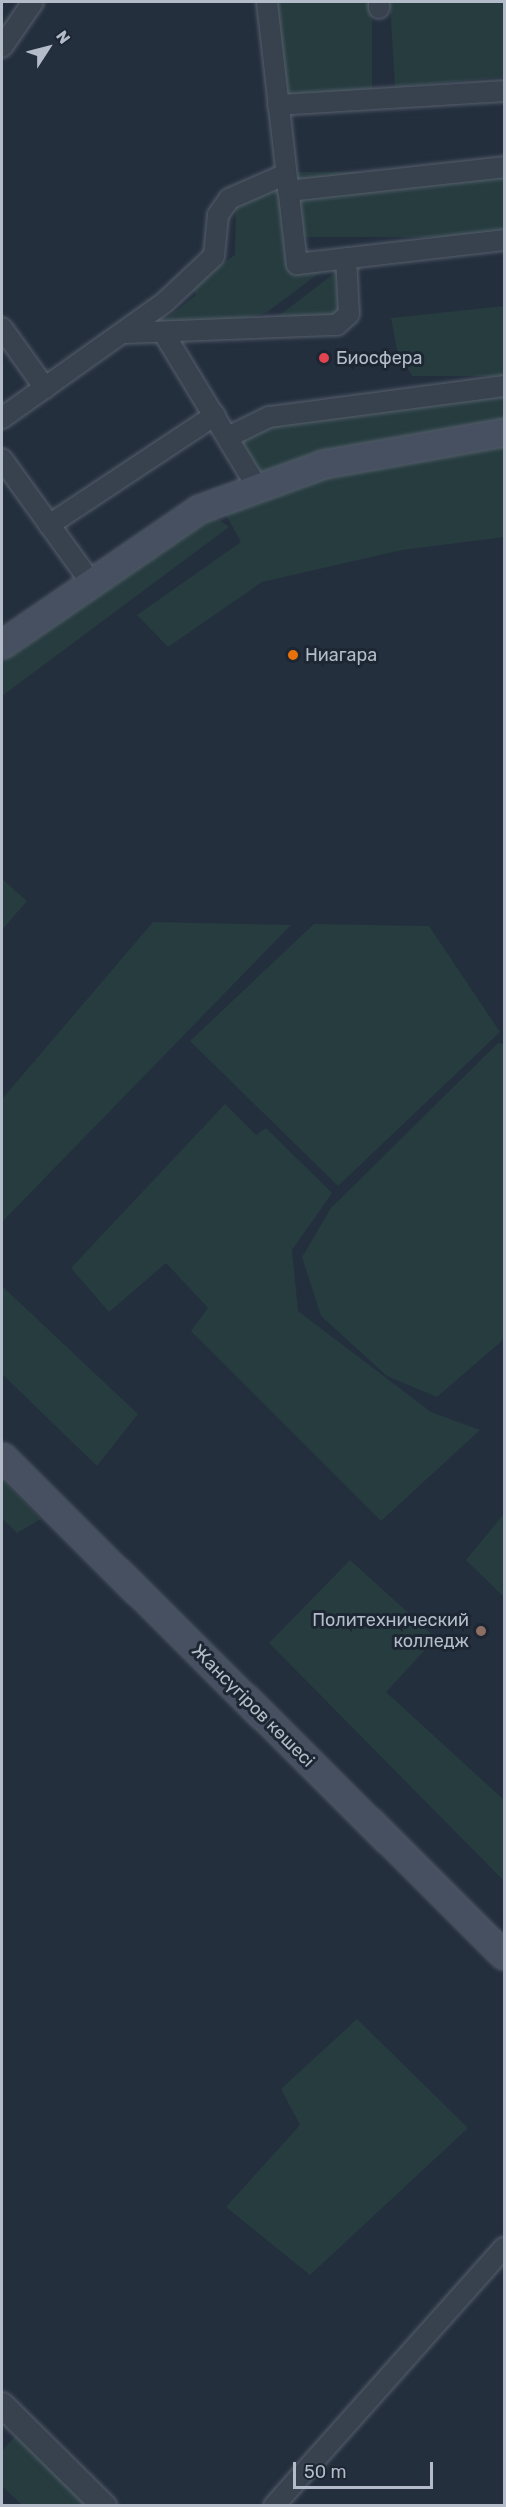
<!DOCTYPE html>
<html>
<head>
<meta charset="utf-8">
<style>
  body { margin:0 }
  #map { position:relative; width:506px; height:2507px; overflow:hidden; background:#242f3e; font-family:Rubik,sans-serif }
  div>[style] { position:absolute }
  .green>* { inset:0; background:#263c3f; transform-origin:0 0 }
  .roads { filter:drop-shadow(0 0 2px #565f6c) drop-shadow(0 0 2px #565f6c) }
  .minor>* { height:20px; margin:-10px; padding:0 10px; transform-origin:10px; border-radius:10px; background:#38414e }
  .tertiary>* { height:24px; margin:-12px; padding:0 12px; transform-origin:12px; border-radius:12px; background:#38414e }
  .secondary>* { height:27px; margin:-13.5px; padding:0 13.5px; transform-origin:13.5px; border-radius:13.5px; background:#465061 }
  .dots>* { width:16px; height:16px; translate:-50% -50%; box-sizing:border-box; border:3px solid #1d2633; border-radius:50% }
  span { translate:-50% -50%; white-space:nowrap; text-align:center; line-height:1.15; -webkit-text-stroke:6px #1d2633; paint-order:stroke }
  .poi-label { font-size:18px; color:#b4bcc9 }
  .left { translate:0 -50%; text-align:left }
  .right { translate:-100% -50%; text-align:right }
  .street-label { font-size:18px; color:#b4bcc9 }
  .frame { position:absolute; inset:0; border:3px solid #b4bcc9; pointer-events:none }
  .north { position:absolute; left:18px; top:18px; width:60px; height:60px; -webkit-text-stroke:4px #1d2633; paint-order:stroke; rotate:54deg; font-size:16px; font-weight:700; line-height:24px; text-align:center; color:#b4bcc9 }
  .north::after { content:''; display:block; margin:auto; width:21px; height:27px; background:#b4bcc9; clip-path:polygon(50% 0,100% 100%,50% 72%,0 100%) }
  .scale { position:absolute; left:293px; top:2462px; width:140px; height:27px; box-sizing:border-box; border:3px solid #b4bcc9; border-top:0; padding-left:8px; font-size:18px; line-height:21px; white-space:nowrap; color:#b4bcc9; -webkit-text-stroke:4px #1d2633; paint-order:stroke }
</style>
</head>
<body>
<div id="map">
  <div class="green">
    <div style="left:275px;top:2px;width:97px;height:97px"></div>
    <div style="clip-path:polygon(390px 2px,504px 2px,504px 77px,395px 87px)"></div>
    <div style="left:504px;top:172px;width:65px;height:212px;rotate:90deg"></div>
    <div style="clip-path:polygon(281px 182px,293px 270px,330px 265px,266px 313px,174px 333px,148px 333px,196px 295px,191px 284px,235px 255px,236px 203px)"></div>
    <div style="clip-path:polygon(345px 265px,357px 323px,268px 324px)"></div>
    <div style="clip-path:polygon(504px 306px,504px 376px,412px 376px,397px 350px,391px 318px)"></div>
    <div style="clip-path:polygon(504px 396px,504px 427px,259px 479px,237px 438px,269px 424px)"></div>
    <div style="clip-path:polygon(504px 447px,504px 537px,402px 550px,262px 582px,168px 647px,137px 615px,241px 542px,221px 506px,328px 469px)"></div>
    <div style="clip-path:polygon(209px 512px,229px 527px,2px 696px,2px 661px)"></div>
    <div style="clip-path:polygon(2px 879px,27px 901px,2px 930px)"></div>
    <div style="clip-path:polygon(153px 922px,291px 925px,2px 1222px,2px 1099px)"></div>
    <div style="clip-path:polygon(314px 924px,429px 926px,500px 1032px,338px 1186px,190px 1041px)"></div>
    <div style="clip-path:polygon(498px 1043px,504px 1044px,504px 1339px,437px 1397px,387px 1376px,321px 1316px,302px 1257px,331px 1208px)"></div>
    <div style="clip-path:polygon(225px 1104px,256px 1135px,266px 1128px,332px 1193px,292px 1250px,298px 1311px,431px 1412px,480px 1430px,381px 1521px,191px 1331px,208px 1308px,166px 1263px,109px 1312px,71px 1268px)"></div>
    <div style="clip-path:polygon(2px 1286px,138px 1414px,97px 1466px,2px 1374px)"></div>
    <div style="clip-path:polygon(2px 1479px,41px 1519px,17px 1533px,2px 1518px)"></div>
    <div style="clip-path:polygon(504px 1514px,504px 1597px,466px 1560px)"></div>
    <div style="clip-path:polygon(350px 1560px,436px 1638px,386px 1692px,504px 1800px,504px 1881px,269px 1643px)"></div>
    <div style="clip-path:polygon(357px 2019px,468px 2128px,310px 2275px,226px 2207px,300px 2125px,281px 2089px)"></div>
    <div style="clip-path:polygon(17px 2434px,88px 2505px,22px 2505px,2px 2486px,2px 2451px)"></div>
  </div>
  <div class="roads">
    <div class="minor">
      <div style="left:267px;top:2px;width:264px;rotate:83.5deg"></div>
      <div style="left:297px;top:264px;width:208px;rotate:-6.6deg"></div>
      <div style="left:379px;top:2px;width:6px;rotate:90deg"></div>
      <div style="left:2px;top:47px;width:55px;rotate:-55.4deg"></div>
      <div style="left:278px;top:105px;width:226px;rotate:-3.5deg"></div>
      <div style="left:288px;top:191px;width:217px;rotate:-6.3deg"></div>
      <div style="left:2px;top:328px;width:74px;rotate:54.4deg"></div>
      <div style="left:163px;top:332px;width:179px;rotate:58.7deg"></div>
      <div style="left:125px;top:333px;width:212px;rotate:-2.2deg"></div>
      <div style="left:337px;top:325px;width:16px;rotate:-43deg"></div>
      <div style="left:349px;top:314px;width:56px;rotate:-93.1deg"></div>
      <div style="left:2px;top:418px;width:200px;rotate:-35.4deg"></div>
      <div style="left:165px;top:302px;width:67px;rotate:-43.2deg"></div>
      <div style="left:214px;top:256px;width:41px;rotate:-84.4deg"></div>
      <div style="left:218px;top:215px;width:19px;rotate:-55deg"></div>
      <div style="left:229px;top:199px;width:62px;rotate:-23.7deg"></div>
      <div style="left:228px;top:437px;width:46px;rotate:-26deg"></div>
      <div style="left:269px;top:417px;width:237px;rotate:-7.5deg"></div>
      <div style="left:2px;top:459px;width:150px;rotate:54.2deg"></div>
      <div style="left:49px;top:525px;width:199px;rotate:-33.5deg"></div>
      <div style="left:274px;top:2506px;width:346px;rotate:-48.3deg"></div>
    </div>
    <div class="tertiary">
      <div style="left:2px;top:2405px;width:144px;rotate:44.7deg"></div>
    </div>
    <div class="secondary">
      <div style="left:2px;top:644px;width:239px;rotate:-34.4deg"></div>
      <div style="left:199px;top:509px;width:132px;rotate:-19.9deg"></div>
      <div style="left:323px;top:464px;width:184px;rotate:-10deg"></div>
      <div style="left:2px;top:1457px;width:707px;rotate:44.77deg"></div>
    </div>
  </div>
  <div class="dots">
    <div style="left:324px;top:358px;background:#e0444e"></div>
    <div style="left:293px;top:655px;background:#e8710a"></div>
    <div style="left:481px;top:1631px;background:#8d6e63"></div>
  </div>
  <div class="poi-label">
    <span class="left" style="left:336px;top:358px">Биосфера</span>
    <span class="left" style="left:305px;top:655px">Ниагара</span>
    <span class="right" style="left:469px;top:1631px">Политехнический<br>колледж</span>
  </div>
  <div class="street-label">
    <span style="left:253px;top:1706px;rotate:45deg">Жансүгіров көшесі</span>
  </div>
  <div class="frame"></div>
  <div class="north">N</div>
  <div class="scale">50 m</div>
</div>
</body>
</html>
